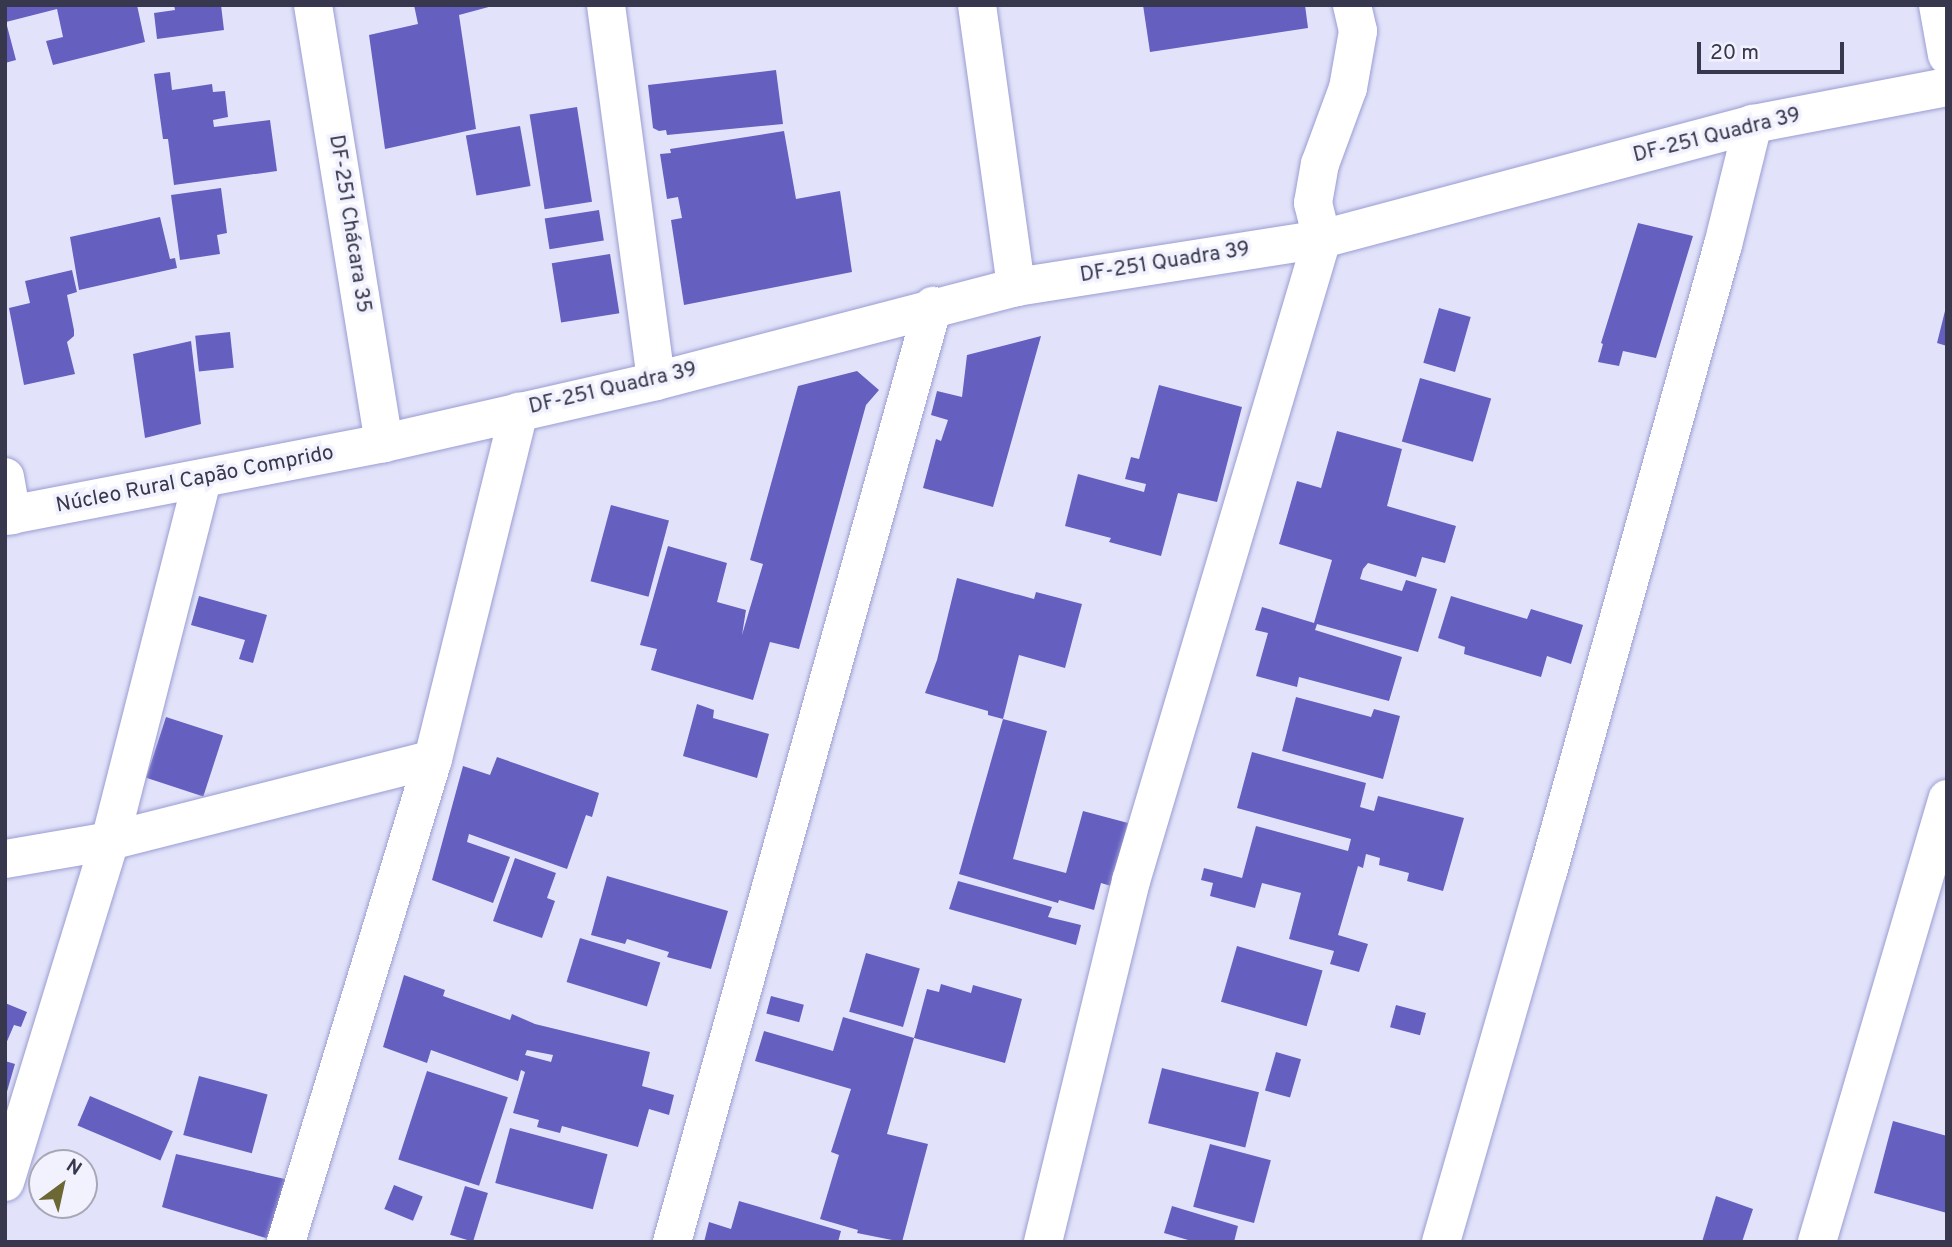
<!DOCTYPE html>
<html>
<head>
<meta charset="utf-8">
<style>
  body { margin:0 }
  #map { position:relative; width:1952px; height:1247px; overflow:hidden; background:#e2e3fa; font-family:Overpass,sans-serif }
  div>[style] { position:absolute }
  .building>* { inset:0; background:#655fc0; transform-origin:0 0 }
  .roads { filter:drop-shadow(0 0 2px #9b9dd2) drop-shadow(0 0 2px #9b9dd2) }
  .minor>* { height:38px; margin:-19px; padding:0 19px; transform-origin:19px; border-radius:19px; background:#fff }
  span { translate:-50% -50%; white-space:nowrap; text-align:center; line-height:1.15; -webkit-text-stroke:7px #f1f2fd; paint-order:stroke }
  .street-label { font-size:21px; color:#37374d }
  .frame { position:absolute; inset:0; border:7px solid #37374d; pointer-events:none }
  .north { position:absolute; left:28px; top:1149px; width:70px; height:70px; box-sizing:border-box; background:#f1f2fd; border:2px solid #a7a7b7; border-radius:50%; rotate:33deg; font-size:19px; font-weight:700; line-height:28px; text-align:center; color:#37374d }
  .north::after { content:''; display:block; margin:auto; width:24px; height:32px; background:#6d6734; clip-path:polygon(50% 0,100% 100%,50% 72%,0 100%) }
  .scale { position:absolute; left:1697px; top:42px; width:147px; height:32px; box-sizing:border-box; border:4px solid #37374d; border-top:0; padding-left:9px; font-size:21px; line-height:24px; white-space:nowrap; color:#37374d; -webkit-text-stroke:5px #f1f2fd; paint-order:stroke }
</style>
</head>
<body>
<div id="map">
  <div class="building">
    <div style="clip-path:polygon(5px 5px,137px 5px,145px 42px,53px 65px,46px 41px,63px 37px,57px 9px,6px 22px,16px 60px,5px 63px)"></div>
    <div style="clip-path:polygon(174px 5px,221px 5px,224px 30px,157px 39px,154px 13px,175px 10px)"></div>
    <div style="clip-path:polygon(414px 5px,496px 5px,459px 15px,476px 129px,385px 149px,369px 35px,418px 24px)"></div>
    <div style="clip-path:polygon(1143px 5px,1305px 5px,1308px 28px,1150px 52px)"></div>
    <div style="clip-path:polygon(776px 70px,783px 124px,667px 135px,666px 130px,659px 131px,653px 128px,648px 85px)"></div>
    <div style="clip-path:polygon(170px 72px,172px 90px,212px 84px,213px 92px,225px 91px,228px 117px,213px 120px,214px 127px,270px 120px,277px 171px,174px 185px,168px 139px,163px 139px,154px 74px)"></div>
    <div style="left:577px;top:107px;width:96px;height:48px;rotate:81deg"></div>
    <div style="left:520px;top:126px;width:61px;height:55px;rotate:80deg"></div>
    <div style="clip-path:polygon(784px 131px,796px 199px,840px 191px,852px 272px,684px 305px,671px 220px,682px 218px,678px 197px,667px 199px,660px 154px,671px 153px,670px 149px)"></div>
    <div style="clip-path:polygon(221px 188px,227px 233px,217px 235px,220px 254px,180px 260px,171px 195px)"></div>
    <div style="left:599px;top:210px;width:31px;height:55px;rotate:81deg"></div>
    <div style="clip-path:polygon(160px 217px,170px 259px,175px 258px,177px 268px,79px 290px,70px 237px)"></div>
    <div style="clip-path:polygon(1638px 223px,1693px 236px,1656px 358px,1623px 351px,1619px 366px,1598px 362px,1603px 344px,1601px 343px)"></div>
    <div style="left:610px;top:254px;width:60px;height:59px;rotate:81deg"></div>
    <div style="clip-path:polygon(72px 270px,77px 292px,67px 295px,74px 330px,74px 336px,67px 342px,75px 374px,24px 385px,9px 308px,30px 303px,25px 281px)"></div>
    <div style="clip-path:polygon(1946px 307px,1947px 307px,1947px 346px,1937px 343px)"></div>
    <div style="left:1439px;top:308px;width:33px;height:57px;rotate:16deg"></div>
    <div style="left:230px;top:332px;width:36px;height:35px;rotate:84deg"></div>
    <div style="clip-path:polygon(1041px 336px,993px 507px,923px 488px,936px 439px,941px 441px,948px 420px,931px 415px,937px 391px,962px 397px,967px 355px)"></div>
    <div style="clip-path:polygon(191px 341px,201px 424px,145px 438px,133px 354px)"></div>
    <div style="clip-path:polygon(857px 371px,879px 390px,866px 405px,799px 649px,770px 642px,753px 700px,651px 670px,657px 649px,640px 645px,668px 546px,727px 563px,717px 602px,746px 610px,742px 635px,763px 564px,750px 560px,798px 386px)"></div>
    <div style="left:1420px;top:378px;width:74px;height:66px;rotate:16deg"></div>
    <div style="clip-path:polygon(1159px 385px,1242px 407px,1217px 502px,1178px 493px,1161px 556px,1109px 542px,1111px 538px,1065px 526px,1078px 474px,1144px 492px,1146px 484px,1125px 479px,1131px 457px,1139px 459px)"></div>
    <div style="clip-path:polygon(1337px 431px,1402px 449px,1387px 506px,1456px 526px,1445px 563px,1422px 557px,1416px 577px,1368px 563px,1363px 569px,1360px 579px,1402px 591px,1406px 580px,1437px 589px,1418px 652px,1317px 624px,1315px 630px,1402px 657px,1389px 701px,1299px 677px,1297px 687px,1256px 676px,1268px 633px,1255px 630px,1262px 607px,1314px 623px,1332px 560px,1279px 544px,1297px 481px,1321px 488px)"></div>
    <div style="left:611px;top:505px;width:60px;height:79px;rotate:15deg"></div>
    <div style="clip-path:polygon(957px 578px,1034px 599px,1036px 592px,1082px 604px,1065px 668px,1019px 655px,1003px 719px,988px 715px,988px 711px,925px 693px,937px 660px)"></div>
    <div style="clip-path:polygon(199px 596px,267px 615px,253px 663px,239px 659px,245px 640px,191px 625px)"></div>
    <div style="clip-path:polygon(1451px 596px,1527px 619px,1531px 609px,1583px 625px,1571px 664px,1547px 656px,1541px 677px,1464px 654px,1465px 647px,1438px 638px)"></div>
    <div style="clip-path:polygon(1296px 697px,1371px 717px,1374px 709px,1400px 716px,1383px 779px,1282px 751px)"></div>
    <div style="clip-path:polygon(697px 704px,714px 710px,713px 718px,769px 734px,757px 778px,683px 756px)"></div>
    <div style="left:166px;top:717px;width:60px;height:64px;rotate:18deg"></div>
    <div style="clip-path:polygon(1003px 719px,1047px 731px,1013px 859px,1066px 873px,1083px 811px,1128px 823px,1111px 886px,1101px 883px,1094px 910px,1059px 900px,1058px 903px,959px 874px)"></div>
    <div style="clip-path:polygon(1252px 752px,1366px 783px,1360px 807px,1374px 811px,1378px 796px,1464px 818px,1443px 891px,1407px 881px,1409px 873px,1379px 865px,1380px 858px,1366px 854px,1363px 868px,1358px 866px,1338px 935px,1368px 944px,1359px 972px,1330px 964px,1334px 951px,1289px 939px,1301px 893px,1262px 883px,1255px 908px,1210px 896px,1213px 883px,1201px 880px,1204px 868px,1242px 878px,1256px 826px,1348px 851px,1351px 839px,1237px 808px)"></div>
    <div style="clip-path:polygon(497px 757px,599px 793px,592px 817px,586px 815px,567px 869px,469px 834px,467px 842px,510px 857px,493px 903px,432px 880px,463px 766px,490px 775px)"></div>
    <div style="clip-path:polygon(515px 858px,556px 873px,547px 898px,555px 901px,542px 938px,493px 921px)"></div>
    <div style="clip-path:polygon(607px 876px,728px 911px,711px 969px,667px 957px,669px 952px,627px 939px,625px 944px,591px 935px)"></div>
    <div style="clip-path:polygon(958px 881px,1052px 907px,1048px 917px,1081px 925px,1076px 945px,949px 909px)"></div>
    <div style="left:580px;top:938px;width:84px;height:46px;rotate:17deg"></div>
    <div style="left:1237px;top:946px;width:89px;height:58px;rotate:16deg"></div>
    <div style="left:866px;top:953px;width:56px;height:61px;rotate:16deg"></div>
    <div style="clip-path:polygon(evenodd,404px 975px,445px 990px,443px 996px,510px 1020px,512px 1014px,535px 1024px,650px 1052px,642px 1086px,674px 1095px,669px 1115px,649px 1109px,638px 1147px,562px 1126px,560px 1133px,537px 1127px,539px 1120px,513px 1113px,525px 1072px,521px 1070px,518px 1081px,431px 1050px,427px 1063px,383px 1047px,404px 975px,527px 1050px,553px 1055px,551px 1062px,525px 1055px,527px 1050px)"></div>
    <div style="clip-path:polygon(941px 984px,971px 993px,973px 985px,1022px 999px,1005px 1063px,914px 1038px,927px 989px,939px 992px)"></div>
    <div style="left:771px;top:996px;width:34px;height:18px;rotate:15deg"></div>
    <div style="clip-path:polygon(5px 1003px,27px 1012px,21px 1027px,14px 1025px,5px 1046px)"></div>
    <div style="left:1396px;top:1005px;width:31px;height:23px;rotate:15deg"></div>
    <div style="clip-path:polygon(843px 1017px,914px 1038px,887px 1134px,928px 1144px,902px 1242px,857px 1233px,858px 1230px,820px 1219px,839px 1155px,831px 1152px,851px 1089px,755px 1061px,764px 1031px,833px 1051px)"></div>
    <div style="left:1276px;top:1052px;width:26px;height:40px;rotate:16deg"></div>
    <div style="clip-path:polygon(5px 1061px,15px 1064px,6px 1095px,5px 1095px)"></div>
    <div style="left:1162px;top:1068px;width:100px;height:57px;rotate:14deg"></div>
    <div style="left:427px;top:1071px;width:85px;height:93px;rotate:18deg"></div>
    <div style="left:199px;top:1076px;width:71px;height:61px;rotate:15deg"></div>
    <div style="left:90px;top:1096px;width:90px;height:32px;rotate:23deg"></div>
    <div style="clip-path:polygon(1893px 1121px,1947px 1136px,1947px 1213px,1874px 1193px)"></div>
    <div style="left:510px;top:1128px;width:101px;height:57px;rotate:15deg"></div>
    <div style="left:1210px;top:1144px;width:63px;height:65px;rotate:15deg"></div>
    <div style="clip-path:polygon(176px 1154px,285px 1179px,288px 1182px,276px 1241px,162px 1207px)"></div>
    <div style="left:394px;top:1185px;width:31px;height:26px;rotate:22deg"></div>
    <div style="left:465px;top:1186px;width:24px;height:51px;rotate:17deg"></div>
    <div style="clip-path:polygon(1716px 1196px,1753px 1209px,1742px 1242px,1702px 1242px)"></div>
    <div style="clip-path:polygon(739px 1201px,841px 1231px,838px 1242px,704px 1242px,709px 1222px,731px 1229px)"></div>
    <div style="clip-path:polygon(1172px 1206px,1238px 1226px,1234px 1242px,1195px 1242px,1164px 1233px)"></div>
  </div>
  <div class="roads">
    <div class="minor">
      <div style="left:313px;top:5px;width:444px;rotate:80.8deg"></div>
      <div style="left:606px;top:5px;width:379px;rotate:82.4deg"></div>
      <div style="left:977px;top:5px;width:285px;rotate:82.1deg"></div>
      <div style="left:1938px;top:5px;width:51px;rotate:79.8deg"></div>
      <div style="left:5px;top:477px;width:39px;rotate:80deg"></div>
      <div style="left:5px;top:516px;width:386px;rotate:-10.9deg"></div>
      <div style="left:384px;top:443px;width:279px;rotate:-12.8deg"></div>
      <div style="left:656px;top:381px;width:372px;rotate:-14.6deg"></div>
      <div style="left:1016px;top:287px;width:310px;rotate:-8.9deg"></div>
      <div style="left:1322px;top:239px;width:446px;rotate:-14.9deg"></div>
      <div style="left:1753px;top:124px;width:197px;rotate:-10.8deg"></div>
      <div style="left:5px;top:859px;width:107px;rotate:-9.7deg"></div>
      <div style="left:110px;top:841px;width:333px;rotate:-14.2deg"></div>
      <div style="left:5px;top:1182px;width:357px;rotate:-72.9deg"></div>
      <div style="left:110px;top:841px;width:373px;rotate:-75.7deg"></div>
      <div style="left:286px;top:1242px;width:505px;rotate:-73.07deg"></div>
      <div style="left:433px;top:759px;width:358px;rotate:-76.1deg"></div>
      <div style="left:672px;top:1242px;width:972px;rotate:-74.42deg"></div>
      <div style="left:1043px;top:1242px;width:372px;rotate:-76.3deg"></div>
      <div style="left:1131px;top:881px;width:670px;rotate:-73.43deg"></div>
      <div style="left:1322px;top:239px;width:37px;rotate:-104deg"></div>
      <div style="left:1313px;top:203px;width:40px;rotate:-80deg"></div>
      <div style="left:1320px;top:164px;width:81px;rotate:-69.8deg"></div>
      <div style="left:1348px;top:88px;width:58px;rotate:-80deg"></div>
      <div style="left:1358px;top:31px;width:27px;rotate:-103deg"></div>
      <div style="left:1441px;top:1242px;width:385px;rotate:-73.9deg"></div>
      <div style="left:1548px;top:872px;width:651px;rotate:-74.41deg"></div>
      <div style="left:1723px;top:245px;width:125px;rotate:-76.1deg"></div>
      <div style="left:1817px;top:1242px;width:462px;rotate:-73.6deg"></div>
    </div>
  </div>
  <div class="street-label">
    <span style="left:1717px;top:136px;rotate:-14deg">DF-251 Quadra 39</span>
    <span style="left:349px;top:224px;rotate:81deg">DF-251 Chácara 35</span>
    <span style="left:1165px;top:263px;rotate:-9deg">DF-251 Quadra 39</span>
    <span style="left:613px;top:389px;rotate:-13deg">DF-251 Quadra 39</span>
    <span style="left:195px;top:480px;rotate:-11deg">Núcleo Rural Capão Comprido</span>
  </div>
  <div class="frame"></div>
  <div class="north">N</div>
  <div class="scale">20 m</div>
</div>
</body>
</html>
